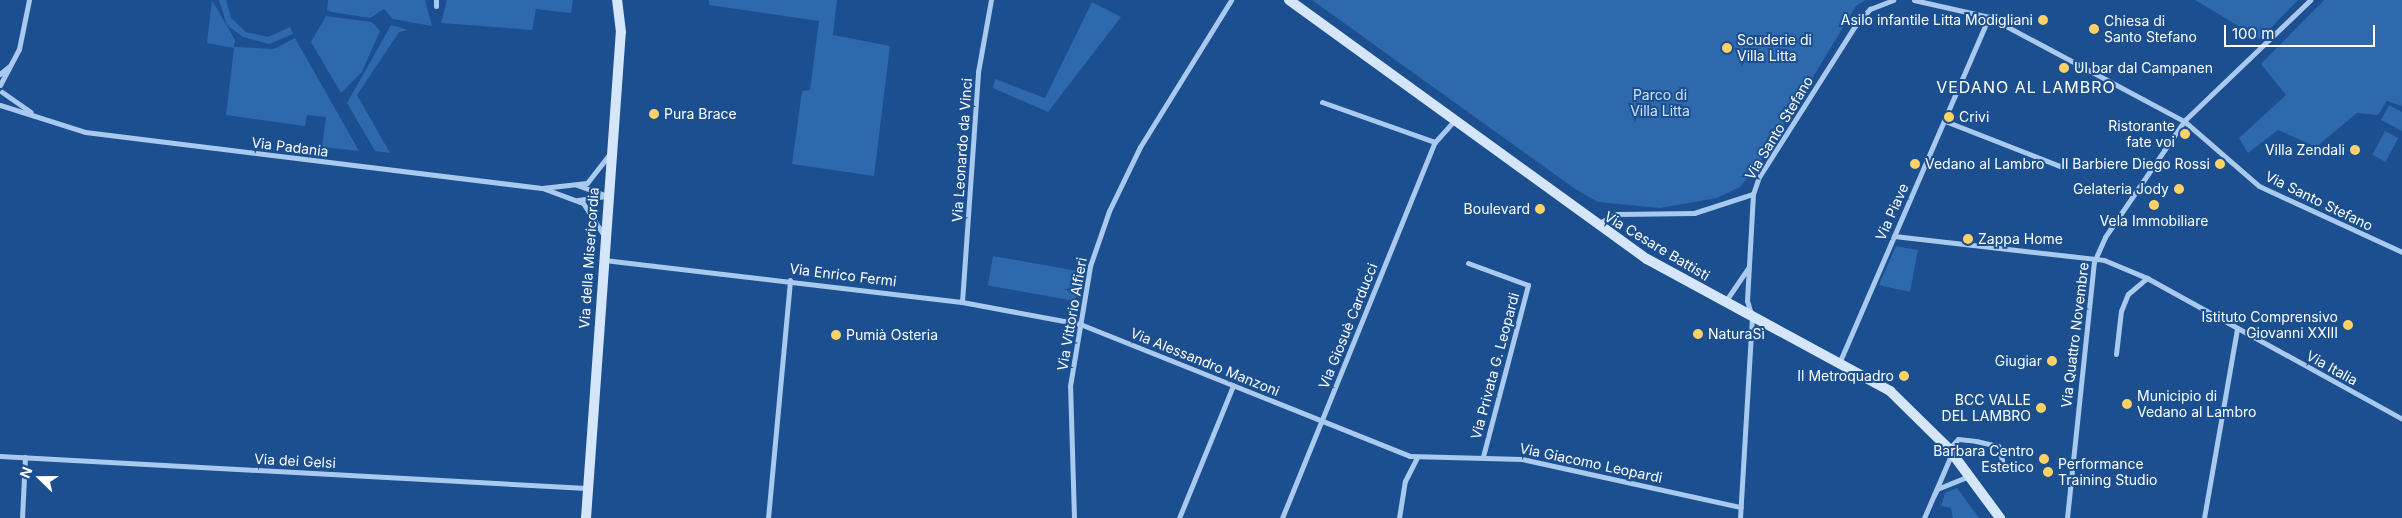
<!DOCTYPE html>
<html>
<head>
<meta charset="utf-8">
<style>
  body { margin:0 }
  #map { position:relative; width:2402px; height:518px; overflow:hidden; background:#1b4f8f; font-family:Inter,sans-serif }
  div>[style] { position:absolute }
  .green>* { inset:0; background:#2e69ad; transform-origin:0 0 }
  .street>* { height:5px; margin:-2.5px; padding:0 2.5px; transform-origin:2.5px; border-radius:2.5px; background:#a9c9ee }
  .secondary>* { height:10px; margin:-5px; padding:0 5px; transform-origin:5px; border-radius:5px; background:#d6e6fa }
  .dots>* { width:14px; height:14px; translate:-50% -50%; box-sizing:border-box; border:2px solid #1b4f8f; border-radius:50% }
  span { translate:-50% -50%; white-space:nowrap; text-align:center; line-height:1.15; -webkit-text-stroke:4px #1b4f8f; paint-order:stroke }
  .poi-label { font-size:14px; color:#fff }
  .right { translate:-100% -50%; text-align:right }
  .left { translate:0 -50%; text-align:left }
  .park-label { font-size:14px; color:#cfe3fa }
  .street-label { font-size:14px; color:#fff }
  .quarter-label { font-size:16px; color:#fff; letter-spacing:1px }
  .north { position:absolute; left:15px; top:453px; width:50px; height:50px; -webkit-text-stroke:4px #1b4f8f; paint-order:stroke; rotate:292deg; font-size:14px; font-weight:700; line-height:20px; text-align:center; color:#fff }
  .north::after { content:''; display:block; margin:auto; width:18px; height:22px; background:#fff; clip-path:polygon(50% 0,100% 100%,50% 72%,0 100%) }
  .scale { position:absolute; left:2224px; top:25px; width:151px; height:22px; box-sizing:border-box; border:2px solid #fff; border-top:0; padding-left:6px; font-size:15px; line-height:18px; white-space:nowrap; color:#fff; -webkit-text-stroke:4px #1b4f8f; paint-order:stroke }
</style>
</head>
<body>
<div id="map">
  <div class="green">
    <div style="clip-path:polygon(212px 0,235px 40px,234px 47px,274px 49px,295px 38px,359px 151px,322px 147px,326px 117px,307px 115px,305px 126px,226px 115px,234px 48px,207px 43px)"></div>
    <div style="clip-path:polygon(219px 0,226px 0,231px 18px,246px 32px,268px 37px,290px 27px,293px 34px,269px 44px,243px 37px,227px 25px)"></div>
    <div style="clip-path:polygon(328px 0,425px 0,432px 26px,393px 19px,384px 9px,370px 18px,332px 12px,327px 10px)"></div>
    <div style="clip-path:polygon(447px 0,573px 0,571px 13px,536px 9px,532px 30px,441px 23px)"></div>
    <div style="clip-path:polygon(709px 0,837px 0,833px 35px,890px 46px,874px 176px,792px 164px,802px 91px,810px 90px,819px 21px,709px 5px)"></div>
    <div style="clip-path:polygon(1312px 0,1866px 0,1856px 6px,1764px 158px,1740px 187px,1717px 198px,1660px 208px,1598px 202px,1575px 189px)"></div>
    <div style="clip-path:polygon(2195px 0,2298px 0,2260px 39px)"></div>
    <div style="clip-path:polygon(2324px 0,2402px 0,2402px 106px,2387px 101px,2378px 115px,2357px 113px,2316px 147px,2278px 130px,2248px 153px,2239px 138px,2286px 95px,2261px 64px)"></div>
    <div style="clip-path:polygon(1092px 2px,1121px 17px,1048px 112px,993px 88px,995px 79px,1045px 98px)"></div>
    <div style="clip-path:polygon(326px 16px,372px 22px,380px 31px,362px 72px,341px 93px,311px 42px)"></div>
    <div style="clip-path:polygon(391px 25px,408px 30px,399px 32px,357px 95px,390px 153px,375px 151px,347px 103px)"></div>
    <div style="clip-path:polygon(2389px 105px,2402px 112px,2402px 131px,2381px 120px)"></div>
    <div style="left:2385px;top:131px;width:15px;height:27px;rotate:28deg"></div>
    <div style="clip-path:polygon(1896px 246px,1918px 250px,1910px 292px,1879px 285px)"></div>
    <div style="left:993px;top:256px;width:89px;height:30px;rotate:10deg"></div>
    <div style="clip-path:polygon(1957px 488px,1979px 518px,1953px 518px,1951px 508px,1941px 506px,1945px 493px)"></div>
  </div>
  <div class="street">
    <div style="left:1914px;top:0;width:77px;rotate:12.8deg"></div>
    <div style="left:1989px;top:17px;width:221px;rotate:28.1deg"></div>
    <div style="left:2184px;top:121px;width:99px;rotate:40.9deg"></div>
    <div style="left:2259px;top:186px;width:157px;rotate:24.8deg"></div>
    <div style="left:436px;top:6px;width:6px;rotate:-90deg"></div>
    <div style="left:0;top:74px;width:11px;rotate:-41deg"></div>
    <div style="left:0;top:85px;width:41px;rotate:-62.2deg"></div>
    <div style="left:19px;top:49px;width:50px;rotate:-78.5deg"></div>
    <div style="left:2px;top:92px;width:35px;rotate:35deg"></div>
    <div style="left:1322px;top:102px;width:120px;rotate:19.5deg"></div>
    <div style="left:0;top:105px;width:89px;rotate:17.6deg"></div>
    <div style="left:85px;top:132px;width:460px;rotate:7deg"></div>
    <div style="left:542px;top:188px;width:45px;rotate:-6.3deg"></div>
    <div style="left:587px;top:183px;width:37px;rotate:-52deg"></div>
    <div style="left:1945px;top:121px;width:129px;rotate:21.4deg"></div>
    <div style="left:577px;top:185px;width:32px;rotate:20deg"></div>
    <div style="left:545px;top:189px;width:40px;rotate:20.2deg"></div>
    <div style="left:583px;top:203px;width:37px;rotate:57deg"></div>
    <div style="left:578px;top:200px;width:28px;rotate:-8deg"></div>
    <div style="left:1597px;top:224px;width:22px;rotate:-27deg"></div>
    <div style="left:1617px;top:214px;width:77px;rotate:-0.7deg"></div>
    <div style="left:1694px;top:213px;width:62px;rotate:-17.9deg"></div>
    <div style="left:1894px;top:236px;width:211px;rotate:6.5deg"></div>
    <div style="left:2104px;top:260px;width:47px;rotate:22.7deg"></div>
    <div style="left:2147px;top:278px;width:291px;rotate:28.9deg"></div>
    <div style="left:604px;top:260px;width:360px;rotate:6.7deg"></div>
    <div style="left:962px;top:302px;width:120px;rotate:10.6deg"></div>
    <div style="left:1080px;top:324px;width:355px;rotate:21.8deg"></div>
    <div style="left:1410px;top:456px;width:112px;rotate:1.5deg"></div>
    <div style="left:1522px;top:459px;width:224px;rotate:12.4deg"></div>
    <div style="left:1468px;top:263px;width:64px;rotate:20.1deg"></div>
    <div style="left:1528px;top:285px;width:177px;rotate:104.7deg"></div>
    <div style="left:962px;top:302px;width:231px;rotate:-86deg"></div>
    <div style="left:978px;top:72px;width:73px;rotate:-79.8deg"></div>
    <div style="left:1725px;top:302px;width:41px;rotate:-55.9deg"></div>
    <div style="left:2116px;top:354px;width:43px;rotate:-83.4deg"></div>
    <div style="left:2121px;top:311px;width:18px;rotate:-68deg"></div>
    <div style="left:2128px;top:294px;width:25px;rotate:-40deg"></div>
    <div style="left:1840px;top:361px;width:375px;rotate:-66.6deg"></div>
    <div style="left:1949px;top:449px;width:13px;rotate:-48deg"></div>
    <div style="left:1958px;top:439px;width:18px;rotate:6deg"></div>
    <div style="left:1976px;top:441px;width:23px;rotate:13deg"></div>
    <div style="left:1998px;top:446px;width:15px;rotate:74deg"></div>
    <div style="left:0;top:456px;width:587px;rotate:3.13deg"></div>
    <div style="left:1934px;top:495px;width:7px;rotate:-63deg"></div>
    <div style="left:1937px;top:489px;width:35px;rotate:-22deg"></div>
    <div style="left:22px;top:518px;width:61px;rotate:-87.2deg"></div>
    <div style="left:768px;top:518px;width:239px;rotate:-84.7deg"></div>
    <div style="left:1074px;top:518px;width:132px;rotate:-91.7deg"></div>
    <div style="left:1070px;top:386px;width:122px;rotate:-80.5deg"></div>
    <div style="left:1090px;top:266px;width:58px;rotate:-70.9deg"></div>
    <div style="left:1109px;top:211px;width:71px;rotate:-64.2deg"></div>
    <div style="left:1140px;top:147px;width:173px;rotate:-58.2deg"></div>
    <div style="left:1179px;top:518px;width:143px;rotate:-67.8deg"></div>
    <div style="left:1282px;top:518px;width:406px;rotate:-67.9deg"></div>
    <div style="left:1435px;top:142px;width:28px;rotate:-48deg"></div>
    <div style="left:1399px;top:518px;width:37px;rotate:-81deg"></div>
    <div style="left:1405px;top:481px;width:27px;rotate:-63deg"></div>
    <div style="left:1740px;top:518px;width:201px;rotate:-86.6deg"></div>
    <div style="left:1752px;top:317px;width:17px;rotate:-107deg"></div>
    <div style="left:1747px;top:301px;width:107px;rotate:-86.8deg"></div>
    <div style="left:1753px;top:194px;width:18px;rotate:-71deg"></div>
    <div style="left:1759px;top:177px;width:179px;rotate:-57.6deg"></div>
    <div style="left:1855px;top:26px;width:23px;rotate:-49deg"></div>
    <div style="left:1870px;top:9px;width:25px;rotate:-21deg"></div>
    <div style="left:1924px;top:518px;width:71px;rotate:-66.7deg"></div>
    <div style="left:2067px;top:518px;width:257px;rotate:-84deg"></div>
    <div style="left:2094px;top:262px;width:27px;rotate:-66deg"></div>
    <div style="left:2105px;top:237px;width:140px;rotate:-55.7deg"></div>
    <div style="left:2184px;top:121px;width:175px;rotate:-43.8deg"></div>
    <div style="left:2204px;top:518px;width:193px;rotate:-80.1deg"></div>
  </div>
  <div class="secondary">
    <div style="left:1289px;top:0;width:442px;rotate:35.9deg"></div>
    <div style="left:1647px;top:259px;width:277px;rotate:28.5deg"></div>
    <div style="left:1890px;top:391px;width:83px;rotate:44.5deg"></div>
    <div style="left:1949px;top:449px;width:86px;rotate:53.5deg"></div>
    <div style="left:586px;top:518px;width:487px;rotate:-85.9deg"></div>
    <div style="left:621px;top:32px;width:32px;rotate:-97deg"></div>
  </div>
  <div class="dots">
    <div style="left:2043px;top:20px;background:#ffd166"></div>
    <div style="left:2094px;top:29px;background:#ffd166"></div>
    <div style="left:1727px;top:48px;background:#ffd166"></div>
    <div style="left:2064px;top:68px;background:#ffd166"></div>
    <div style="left:654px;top:114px;background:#ffd166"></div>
    <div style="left:1949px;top:117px;background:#ffd166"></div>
    <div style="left:2185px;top:134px;background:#ffd166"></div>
    <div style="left:2355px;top:150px;background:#ffd166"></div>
    <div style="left:1915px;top:164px;background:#ffd166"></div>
    <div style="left:2220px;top:164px;background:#ffd166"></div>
    <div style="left:2179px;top:189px;background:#ffd166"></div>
    <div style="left:2154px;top:205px;background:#ffd166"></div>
    <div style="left:1540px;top:209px;background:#ffd166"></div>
    <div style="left:1968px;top:239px;background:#ffd166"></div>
    <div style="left:2348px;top:325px;background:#ffd166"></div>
    <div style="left:1698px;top:334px;background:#ffd166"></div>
    <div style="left:836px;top:335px;background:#ffd166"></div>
    <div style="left:2052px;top:361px;background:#ffd166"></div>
    <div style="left:1904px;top:376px;background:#ffd166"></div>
    <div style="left:2127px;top:404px;background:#ffd166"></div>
    <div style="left:2041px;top:408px;background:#ffd166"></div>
    <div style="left:2044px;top:459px;background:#ffd166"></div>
    <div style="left:2048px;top:472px;background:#ffd166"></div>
  </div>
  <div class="poi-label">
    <span class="right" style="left:2033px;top:20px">Asilo infantile Litta Modigliani</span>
    <span class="left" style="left:2104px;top:29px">Chiesa di<br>Santo Stefano</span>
    <span class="left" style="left:1737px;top:48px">Scuderie di<br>Villa Litta</span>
    <span class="left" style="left:2074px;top:68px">Ul bar dal Campanen</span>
    <span class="left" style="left:664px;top:114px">Pura Brace</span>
    <span class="left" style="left:1959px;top:117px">Crivi</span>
    <span class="right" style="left:2175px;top:134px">Ristorante<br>fate voi</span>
    <span class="right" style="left:2345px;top:150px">Villa Zendali</span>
    <span class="left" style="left:1925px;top:164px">Vedano al Lambro</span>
    <span class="right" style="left:2210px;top:164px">Il Barbiere Diego Rossi</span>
    <span class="right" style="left:2169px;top:189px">Gelateria Jody</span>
    <span class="right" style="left:1530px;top:209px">Boulevard</span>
    <span style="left:2154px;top:221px">Vela Immobiliare</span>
    <span class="left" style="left:1978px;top:239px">Zappa Home</span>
    <span class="right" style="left:2338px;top:325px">Istituto Comprensivo<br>Giovanni XXIII</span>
    <span class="left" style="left:1708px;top:334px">NaturaSì</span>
    <span class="left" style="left:846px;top:335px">Pumià Osteria</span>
    <span class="right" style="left:2042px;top:361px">Giugiar</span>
    <span class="right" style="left:1894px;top:376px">Il Metroquadro</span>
    <span class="left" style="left:2137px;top:404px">Municipio di<br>Vedano al Lambro</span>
    <span class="right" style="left:2031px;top:408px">BCC VALLE<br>DEL LAMBRO</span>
    <span class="right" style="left:2034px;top:459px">Barbara Centro<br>Estetico</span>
    <span class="left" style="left:2058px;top:472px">Performance<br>Training Studio</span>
  </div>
  <div class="park-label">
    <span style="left:1660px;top:103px">Parco di<br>Villa Litta</span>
  </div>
  <div class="street-label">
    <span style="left:1779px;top:128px;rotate:-59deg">Via Santo Stefano</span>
    <span style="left:290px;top:147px;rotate:7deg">Via Padania</span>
    <span style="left:962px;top:150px;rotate:-86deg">Via Leonardo da Vinci</span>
    <span style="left:2319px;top:201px;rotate:26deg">Via Santo Stefano</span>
    <span style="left:1892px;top:212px;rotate:-66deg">Via Piave</span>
    <span style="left:1657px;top:246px;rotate:31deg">Via Cesare Battisti</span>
    <span style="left:589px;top:258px;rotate:-86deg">Via della Misericordia</span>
    <span style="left:843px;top:275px;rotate:7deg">Via Enrico Fermi</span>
    <span style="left:1072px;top:314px;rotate:-80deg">Via Vittorio Alfieri</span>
    <span style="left:1348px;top:326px;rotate:-68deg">Via Giosuè Carducci</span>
    <span style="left:2075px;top:335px;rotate:-83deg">Via Quattro Novembre</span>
    <span style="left:1205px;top:362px;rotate:22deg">Via Alessandro Manzoni</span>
    <span style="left:1495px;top:366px;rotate:-75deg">Via Privata G. Leopardi</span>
    <span style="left:2332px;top:368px;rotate:29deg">Via Italia</span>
    <span style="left:295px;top:461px;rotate:3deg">Via dei Gelsi</span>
    <span style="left:1591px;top:463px;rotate:12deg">Via Giacomo Leopardi</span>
  </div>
  <div class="quarter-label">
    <span style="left:2026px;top:87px">VEDANO AL LAMBRO</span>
  </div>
  <div class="north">N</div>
  <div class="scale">100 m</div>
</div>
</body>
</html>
